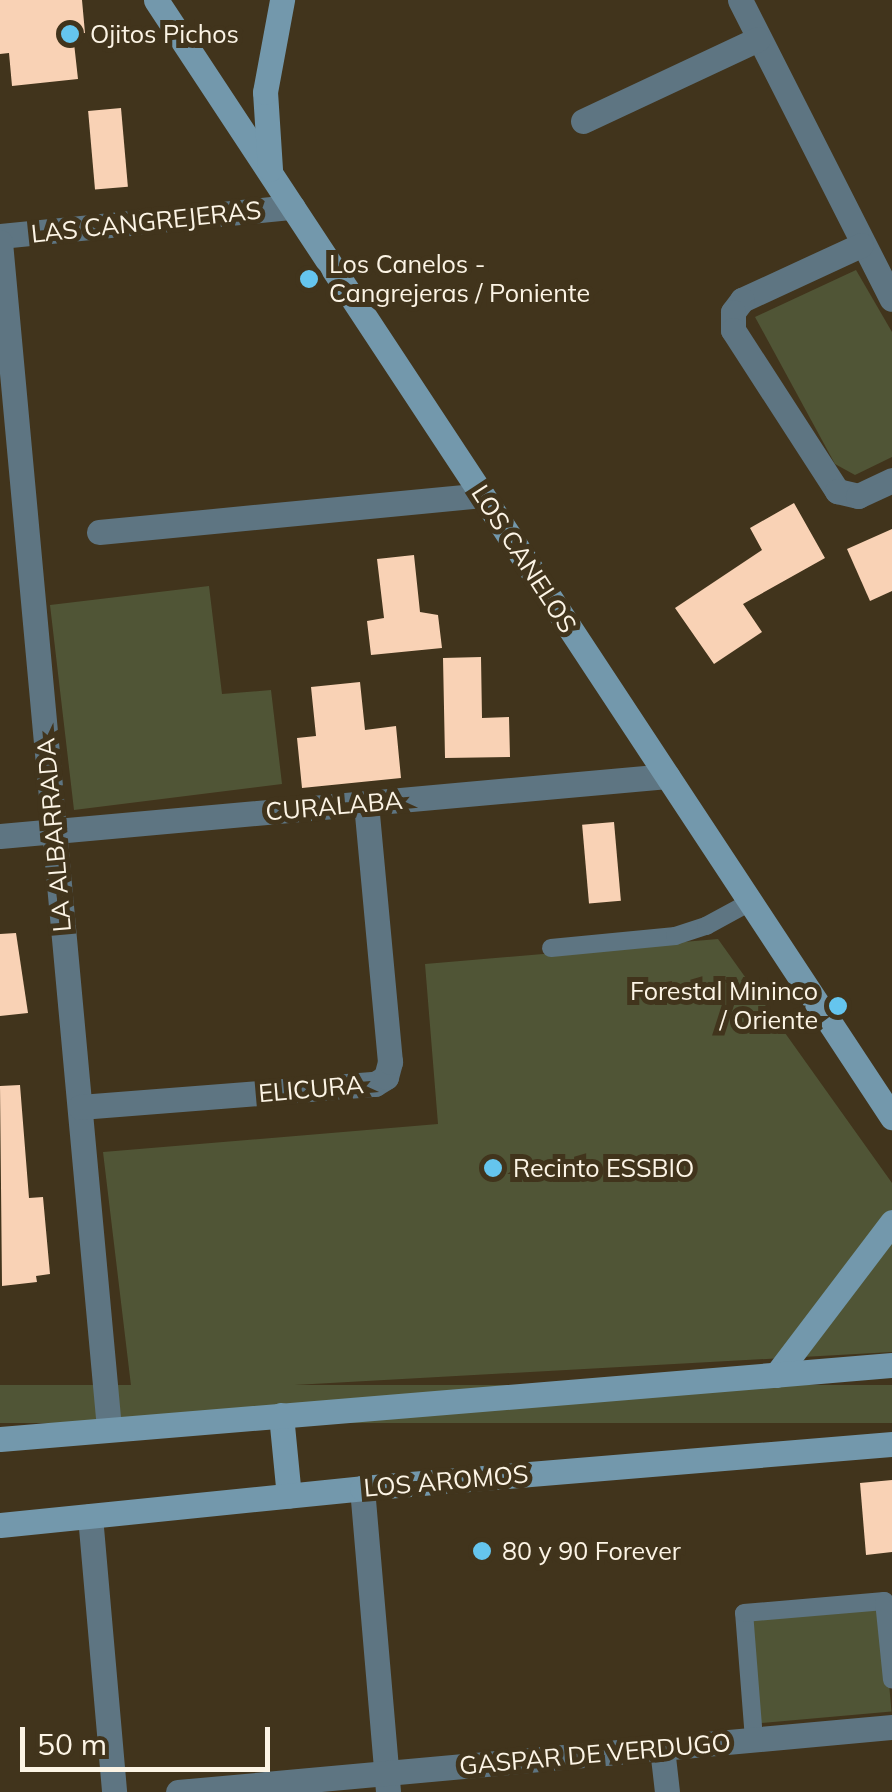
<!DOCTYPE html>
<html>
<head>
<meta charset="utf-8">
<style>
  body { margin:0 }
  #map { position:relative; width:892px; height:1792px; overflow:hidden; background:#41341c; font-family:Mulish,sans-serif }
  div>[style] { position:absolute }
  .green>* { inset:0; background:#505536; transform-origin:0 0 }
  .building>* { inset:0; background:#f9d2b5; transform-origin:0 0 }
  .lane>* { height:18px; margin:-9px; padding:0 9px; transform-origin:9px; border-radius:9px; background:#5e7582 }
  .street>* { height:25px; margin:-12.5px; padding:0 12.5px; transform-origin:12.5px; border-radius:12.5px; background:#5e7582 }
  .secondary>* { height:25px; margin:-12.5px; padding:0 12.5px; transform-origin:12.5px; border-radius:12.5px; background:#7398ac }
  .dots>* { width:28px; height:28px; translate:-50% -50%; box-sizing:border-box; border:5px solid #41341c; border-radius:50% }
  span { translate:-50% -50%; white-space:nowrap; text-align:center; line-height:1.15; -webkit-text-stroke:10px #41341c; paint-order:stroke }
  .poi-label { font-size:25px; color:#fcf4e5 }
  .left { translate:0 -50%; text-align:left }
  .right { translate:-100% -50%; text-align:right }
  .street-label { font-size:25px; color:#fcf4e5 }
  .scale { position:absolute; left:20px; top:1727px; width:250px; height:45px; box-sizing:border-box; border:5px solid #fcf4e5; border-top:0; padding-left:12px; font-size:30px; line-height:35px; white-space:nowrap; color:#fcf4e5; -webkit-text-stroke:8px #41341c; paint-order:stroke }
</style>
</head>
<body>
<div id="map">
  <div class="green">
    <div style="clip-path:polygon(856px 270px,892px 332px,892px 457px,855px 475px,835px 464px,755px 317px)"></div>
    <div style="clip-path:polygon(209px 586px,222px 694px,271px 690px,282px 784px,74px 810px,50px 605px)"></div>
    <div style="clip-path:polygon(718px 939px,892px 1183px,892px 1352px,132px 1394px,103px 1152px,438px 1124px,425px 964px)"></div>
    <div style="left:892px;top:1385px;width:38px;height:895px;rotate:90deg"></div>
    <div style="left:882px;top:1603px;width:109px;height:137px;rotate:85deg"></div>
  </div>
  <div class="building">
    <div style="clip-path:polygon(0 0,82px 0,85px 33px,73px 34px,78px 79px,12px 86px,9px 53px,0 54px)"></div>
    <div style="left:121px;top:108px;width:79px;height:33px;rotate:85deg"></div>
    <div style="clip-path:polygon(794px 503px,825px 558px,743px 604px,762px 632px,714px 664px,675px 608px,762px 550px,750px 528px)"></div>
    <div style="clip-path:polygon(892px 529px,892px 591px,870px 601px,847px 549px)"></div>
    <div style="clip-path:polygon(414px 555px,420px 612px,438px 615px,442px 648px,371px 655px,367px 621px,384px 618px,377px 559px)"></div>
    <div style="clip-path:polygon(481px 657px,482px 718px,509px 717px,510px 757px,445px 758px,443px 658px)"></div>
    <div style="clip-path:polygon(360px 682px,365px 730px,396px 726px,401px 778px,302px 788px,297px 738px,316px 736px,311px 687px)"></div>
    <div style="left:614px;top:822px;width:79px;height:32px;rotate:85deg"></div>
    <div style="clip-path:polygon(16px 933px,28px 1013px,0 1016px,0 934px)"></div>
    <div style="clip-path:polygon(20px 1085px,29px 1198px,43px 1197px,50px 1274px,36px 1276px,37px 1282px,2px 1286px,0 1086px)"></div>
    <div style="clip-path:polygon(892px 1480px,892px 1552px,866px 1555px,860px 1483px)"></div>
  </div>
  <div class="lane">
    <div style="left:551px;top:948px;width:125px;rotate:-5.5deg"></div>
    <div style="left:675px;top:936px;width:33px;rotate:-18deg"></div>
    <div style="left:706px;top:926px;width:50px;rotate:-28.6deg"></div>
    <div style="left:754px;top:1739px;width:126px;rotate:-94.5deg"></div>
    <div style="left:744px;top:1613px;width:141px;rotate:-4.9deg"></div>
    <div style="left:884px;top:1601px;width:79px;rotate:84.2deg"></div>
  </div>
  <div class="street">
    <div style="left:740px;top:0;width:335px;rotate:63.1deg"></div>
    <div style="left:583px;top:121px;width:193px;rotate:-25.1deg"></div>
    <div style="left:0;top:236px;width:294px;rotate:-5.7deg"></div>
    <div style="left:0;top:242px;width:1192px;rotate:84.75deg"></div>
    <div style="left:861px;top:245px;width:131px;rotate:155.2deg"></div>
    <div style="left:742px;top:300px;width:15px;rotate:127deg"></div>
    <div style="left:733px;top:312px;width:18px;rotate:90deg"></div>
    <div style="left:733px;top:330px;width:192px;rotate:57.1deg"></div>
    <div style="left:837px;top:491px;width:22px;rotate:13deg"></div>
    <div style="left:858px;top:496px;width:38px;rotate:-25deg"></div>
    <div style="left:99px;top:532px;width:385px;rotate:-5.5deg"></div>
    <div style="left:0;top:836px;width:670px;rotate:-5.14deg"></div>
    <div style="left:80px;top:1107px;width:296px;rotate:-4.5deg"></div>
    <div style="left:375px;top:1084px;width:13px;rotate:-32deg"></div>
    <div style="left:386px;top:1077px;width:16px;rotate:-75deg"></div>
    <div style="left:390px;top:1062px;width:259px;rotate:-95.3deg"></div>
    <div style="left:362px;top:1488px;width:305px;rotate:85.1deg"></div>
    <div style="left:90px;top:1516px;width:277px;rotate:85deg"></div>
    <div style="left:662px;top:1748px;width:44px;rotate:83.5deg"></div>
    <div style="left:178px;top:1792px;width:717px;rotate:-5.2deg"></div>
  </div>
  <div class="secondary">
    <div style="left:156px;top:0;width:1338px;rotate:56.62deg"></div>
    <div style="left:270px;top:169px;width:77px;rotate:-93.7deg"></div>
    <div style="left:265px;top:92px;width:94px;rotate:-79.5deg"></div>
    <div style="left:776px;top:1375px;width:192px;rotate:-52.8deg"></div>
    <div style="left:281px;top:1415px;width:81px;rotate:84.4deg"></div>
    <div style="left:0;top:1439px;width:895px;rotate:-4.74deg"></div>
    <div style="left:0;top:1525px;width:364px;rotate:-5.8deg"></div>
    <div style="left:362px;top:1488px;width:532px;rotate:-4.75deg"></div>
  </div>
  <div class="dots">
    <div style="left:70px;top:34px;background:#65c5ee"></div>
    <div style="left:309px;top:279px;background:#65c5ee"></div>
    <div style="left:838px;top:1006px;background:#65c5ee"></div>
    <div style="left:493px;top:1168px;background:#65c5ee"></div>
    <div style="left:482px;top:1551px;background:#65c5ee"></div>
  </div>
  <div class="poi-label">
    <span class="left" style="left:90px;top:34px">Ojitos Pichos</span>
    <span class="left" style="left:329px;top:279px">Los Canelos -<br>Cangrejeras / Poniente</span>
    <span class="right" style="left:818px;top:1006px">Forestal Mininco<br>/ Oriente</span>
    <span class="left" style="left:513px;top:1168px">Recinto ESSBIO</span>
    <span class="left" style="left:502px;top:1551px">80 y 90 Forever</span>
  </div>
  <div class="street-label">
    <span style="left:146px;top:222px;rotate:-6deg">LAS CANGREJERAS</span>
    <span style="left:524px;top:559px;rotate:57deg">LOS CANELOS</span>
    <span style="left:334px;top:806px;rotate:-5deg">CURALABA</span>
    <span style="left:54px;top:835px;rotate:-95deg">LA ALBARRADA</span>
    <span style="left:311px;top:1089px;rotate:-5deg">ELICURA</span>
    <span style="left:446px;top:1481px;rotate:-5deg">LOS AROMOS</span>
    <span style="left:595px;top:1754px;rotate:-5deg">GASPAR DE VERDUGO</span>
  </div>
  <div class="scale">50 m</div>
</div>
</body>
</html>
